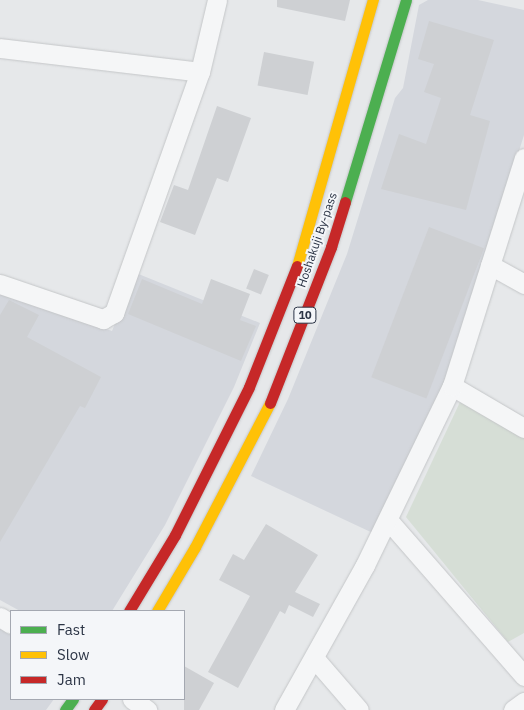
<!DOCTYPE html>
<html>
<head>
<meta charset="utf-8">
<style>
  body { margin:0 }
  #map { position:relative; width:524px; height:710px; overflow:hidden; background:#e6e8ea; font-family:"IBM Plex Sans",sans-serif }
  div>[style] { position:absolute }
  .built>* { inset:0; background:#d4d7dd }
  .green>* { inset:0; background:#d6ded6 }
  .building>* { inset:0; background:#ced0d3; transform-origin:0 0 }
  .roads { filter:drop-shadow(0 0 1px #c4c6c8) drop-shadow(0 0 1px #c4c6c8) }
  .street>* { height:19px; margin:-9.5px; padding:0 9.5px; transform-origin:9.5px; border-radius:9.5px; background:#f5f6f7 }
  .fast>* { height:11px; margin:-5.5px; padding:0 5.5px; transform-origin:5.5px; border-radius:5.5px; background:#4caf50 }
  .slow>* { height:11px; margin:-5.5px; padding:0 5.5px; transform-origin:5.5px; border-radius:5.5px; background:#ffc107 }
  .jam>* { height:11px; margin:-5.5px; padding:0 5.5px; transform-origin:5.5px; border-radius:5.5px; background:#c62828 }
  span { translate:-50% -50%; white-space:nowrap; text-align:center; line-height:1.15; -webkit-text-stroke:4px #f4f6f9; paint-order:stroke }
  .shield-label span { padding:1px 4px; background:#f4f6f9; border:1px solid; border-radius:4px; -webkit-text-stroke-width:0 }
  .shield-label { font-size:11px; color:#2b3445; font-weight:700 }
  .street-label { font-size:12px; color:#2b3445 }
  .legend { position:absolute; left:10px; top:610px; width:175px; height:90px; box-sizing:border-box; background:#f4f6f9; border:1px solid #a4a8b1; margin:0; padding:6px 9px; list-style:none; font-size:15px; color:#2b3445 }
  .legend li { display:flex; align-items:center; gap:10px; height:25px }
  .legend b { width:25px; border:1px solid #a4a8b1 }
</style>
</head>
<body>
<div id="map">
  <div class="built">
    <div style="clip-path:polygon(428px 0,478px 0,524px 10px,524px 135px,446px 385px,375px 534px,251px 476px,288px 399px,347px 254px,395px 98px,403px 88px,419px 5px)"></div>
    <div style="clip-path:polygon(136px 273px,260px 323px,234px 387px,165px 525px,112px 611px,20px 611px,0 600px,0 292px,112px 331px)"></div>
    <div style="clip-path:polygon(0 627px,11px 633px,11px 699px,54px 699px,46px 710px,0 710px)"></div>
  </div>
  <div class="green">
    <div style="clip-path:polygon(460px 402px,524px 436px,524px 633px,508px 642px,406px 517px)"></div>
  </div>
  <div class="building">
    <div style="clip-path:polygon(277px 0,350px 0,345px 21px,277px 7px)"></div>
    <div style="clip-path:polygon(429px 21px,494px 40px,470px 115px,490px 121px,466px 210px,381px 189px,399px 134px,426px 144px,441px 98px,424px 92px,434px 64px,418px 59px)"></div>
    <div style="left:264px;top:52px;width:51px;height:34px;rotate:11deg"></div>
    <div style="clip-path:polygon(217px 106px,251px 118px,228px 182px,217px 178px,195px 235px,160px 222px,174px 185px,188px 190px)"></div>
    <div style="left:429px;top:227px;width:59px;height:161px;rotate:21deg"></div>
    <div style="left:254px;top:269px;width:16px;height:21px;rotate:22deg"></div>
    <div style="clip-path:polygon(142px 279px,202px 304px,211px 279px,250px 294px,240px 320px,256px 326px,241px 361px,128px 314px)"></div>
    <div style="clip-path:polygon(9px 300px,39px 315px,27px 337px,101px 377px,85px 408px,80px 406px,0 542px,0 315px)"></div>
    <div style="clip-path:polygon(266px 524px,318px 555px,295px 592px,320px 604px,313px 617px,289px 605px,285px 614px,280px 611px,238px 688px,208px 672px,250px 596px,219px 580px,233px 554px,244px 560px)"></div>
    <div style="clip-path:polygon(184px 666px,214px 683px,199px 710px,184px 710px)"></div>
  </div>
  <div class="roads">
    <div class="street">
      <div style="left:0;top:48px;width:201px;rotate:6.8deg"></div>
      <div style="left:490px;top:265px;width:39px;rotate:29deg"></div>
      <div style="left:0;top:284px;width:109px;rotate:18.8deg"></div>
      <div style="left:103px;top:319px;width:13px;rotate:-29deg"></div>
      <div style="left:114px;top:313px;width:256px;rotate:-70.4deg"></div>
      <div style="left:200px;top:72px;width:74px;rotate:-76.7deg"></div>
      <div style="left:452px;top:386px;width:83px;rotate:30.3deg"></div>
      <div style="left:388px;top:520px;width:207px;rotate:48.9deg"></div>
      <div style="left:0;top:617px;width:13px;rotate:32deg"></div>
      <div style="left:315px;top:659px;width:67px;rotate:49.2deg"></div>
      <div style="left:132px;top:699px;width:19px;rotate:36deg"></div>
      <div style="left:284px;top:710px;width:166px;rotate:-60.8deg"></div>
      <div style="left:365px;top:565px;width:199px;rotate:-64.1deg"></div>
      <div style="left:452px;top:386px;width:239px;rotate:-72.5deg"></div>
      <div style="left:513px;top:710px;width:14px;rotate:-36deg"></div>
    </div>
    <div class="fast">
      <div style="left:345px;top:202px;width:211px;rotate:-73.2deg"></div>
      <div style="left:65px;top:710px;width:14px;rotate:-54deg"></div>
    </div>
    <div class="slow">
      <div style="left:297px;top:266px;width:277px;rotate:-74.1deg"></div>
      <div style="left:157px;top:611px;width:74px;rotate:-59.3deg"></div>
      <div style="left:195px;top:547px;width:162px;rotate:-62.5deg"></div>
    </div>
    <div class="jam">
      <div style="left:270px;top:403px;width:168px;rotate:-68.6deg"></div>
      <div style="left:331px;top:247px;width:47px;rotate:-72.7deg"></div>
      <div style="left:129px;top:611px;width:89px;rotate:-58.8deg"></div>
      <div style="left:175px;top:535px;width:165px;rotate:-63.4deg"></div>
      <div style="left:249px;top:387px;width:130px;rotate:-68.4deg"></div>
      <div style="left:94px;top:710px;width:14px;rotate:-54deg"></div>
    </div>
  </div>
  <div class="shield-label">
    <span style="left:305px;top:315px">10</span>
  </div>
  <div class="street-label">
    <span style="left:317px;top:240px;rotate:-71deg">Hoshakuji By-pass</span>
  </div>
  <ul class="legend">
  <li><b style="height:6px;background:#4caf50"></b>Fast</li>
  <li><b style="height:6px;background:#ffc107"></b>Slow</li>
  <li><b style="height:6px;background:#c62828"></b>Jam</li>
  </ul>
</div>
</body>
</html>
